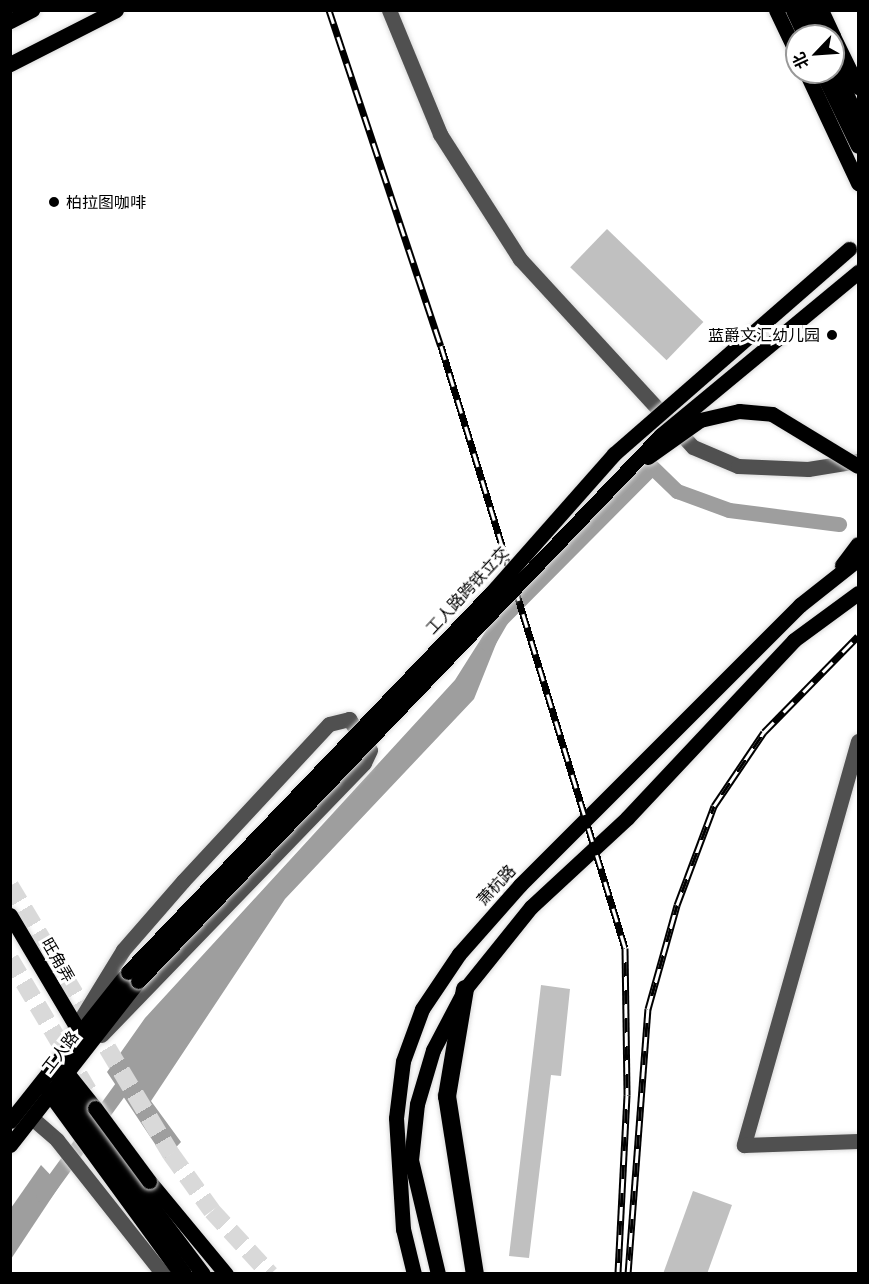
<!DOCTYPE html>
<html>
<head>
<meta charset="utf-8">
<style>
  body { margin:0 }
  #map { position:relative; width:869px; height:1284px; overflow:hidden; background:#fff; font-family:"Archivo Narrow","Noto Sans SC",sans-serif }
  div>[style] { position:absolute }
  .water>* { inset:0; background:#9e9e9e }
  .canal>* { height:15px; margin:-7.5px; padding:0 7.5px; transform-origin:7.5px; border-radius:7.5px; background:#9e9e9e }
  .building>* { inset:0; background:#c0c0c0; transform-origin:0 0 }
  .highway-tunnel>* { height:18px; margin-top:-9px; transform-origin:0; background:repeating-linear-gradient(90deg,#d9d9d9 0 18px,transparent 0 27px) }
  .roads { filter:drop-shadow(0 0 2px #dbdbdb) drop-shadow(0 0 2px #dbdbdb) }
  .minor>* { height:15px; margin:-7.5px; padding:0 7.5px; transform-origin:7.5px; border-radius:7.5px; background:#505050 }
  .major>* { height:15px; margin:-7.5px; padding:0 7.5px; transform-origin:7.5px; border-radius:7.5px; background:#000 }
  .highway>* { height:18px; margin:-9px; padding:0 9px; transform-origin:9px; border-radius:9px; background:#000 }
  .rail>* { height:7px; margin-top:-3.5px; transform-origin:0; background:repeating-linear-gradient(90deg,#fff 0 14px,#000 0 28px); box-sizing:border-box; border-block:2px solid #000 }
  .bridges { filter:drop-shadow(0 0 2px #dbdbdb) drop-shadow(0 0 2px #dbdbdb) }
  .major-bridge>* { height:15px; margin:-7.5px; padding:0 7.5px; transform-origin:7.5px; border-radius:7.5px; background:#000 }
  .dots>* { width:16px; height:16px; translate:-50% -50%; box-sizing:border-box; border:3px solid #fff; border-radius:50% }
  span { translate:-50% -50%; white-space:nowrap; text-align:center; line-height:1.15; -webkit-text-stroke:6px #fff; paint-order:stroke }
  .poi-label { font-size:16px; color:#000 }
  .left { translate:0 -50%; text-align:left }
  .right { translate:-100% -50%; text-align:right }
  .street-label { font-size:16px; color:#000 }
  .frame { position:absolute; inset:0; border:12px solid #000; pointer-events:none }
  .north { position:absolute; left:785px; top:24px; width:60px; height:60px; box-sizing:border-box; background:#fff; border:2px solid #999; border-radius:50%; rotate:245deg; font-size:16px; font-weight:700; line-height:24px; text-align:center; color:#000 }
  .north::after { content:''; display:block; margin:auto; width:21px; height:27px; background:#000; clip-path:polygon(50% 0,100% 100%,50% 72%,0 100%) }
</style>
</head>
<body>
<div id="map">
  <div class="water">
    <div style="clip-path:polygon(491px 623px,502px 629px,474px 699px,285px 899px,151px 1101px,181px 1142px,165px 1159px,107px 1072px,145px 1018px,455px 680px)"></div>
    <div style="clip-path:polygon(41px 1165px,60px 1185px,11px 1259px,11px 1208px)"></div>
  </div>
  <div class="canal">
    <div style="left:487px;top:643px;width:28px;rotate:-60deg"></div>
    <div style="left:501px;top:619px;width:214px;rotate:-45.2deg"></div>
    <div style="left:652px;top:467px;width:35px;rotate:44deg"></div>
    <div style="left:677px;top:491px;width:55px;rotate:20.1deg"></div>
    <div style="left:729px;top:510px;width:111px;rotate:7.3deg"></div>
    <div style="left:43px;top:1195px;width:150px;rotate:-54deg"></div>
  </div>
  <div class="building">
    <div style="left:607px;top:229px;width:134px;height:53px;rotate:44deg"></div>
    <div style="clip-path:polygon(541px 985px,570px 989px,561px 1076px,551px 1075px,529px 1258px,509px 1256px)"></div>
    <div style="clip-path:polygon(693px 1191px,732px 1205px,707px 1274px,663px 1274px)"></div>
  </div>
  <div class="highway-tunnel">
    <div style="left:10px;top:886px;width:313px;rotate:59deg"></div>
    <div style="left:171px;top:1154px;width:70px;rotate:54.3deg"></div>
    <div style="left:212px;top:1211px;width:86px;rotate:47.4deg"></div>
    <div style="left:10px;top:959px;width:157px;rotate:59.3deg"></div>
    <div style="left:186px;top:1236px;width:48px;rotate:51.7deg"></div>
  </div>
  <div class="roads">
    <div class="minor">
      <div style="left:389px;top:10px;width:134px;rotate:67.6deg"></div>
      <div style="left:440px;top:134px;width:148px;rotate:57.4deg"></div>
      <div style="left:520px;top:259px;width:255px;rotate:47.4deg"></div>
      <div style="left:693px;top:447px;width:49px;rotate:22.9deg"></div>
      <div style="left:738px;top:466px;width:70px;rotate:2.5deg"></div>
      <div style="left:808px;top:469px;width:51px;rotate:-9.1deg"></div>
      <div style="left:858px;top:741px;width:420px;rotate:105.8deg"></div>
      <div style="left:744px;top:1145px;width:114px;rotate:-2deg"></div>
      <div style="left:71px;top:1035px;width:100px;rotate:-58.5deg"></div>
      <div style="left:123px;top:950px;width:91px;rotate:-49deg"></div>
      <div style="left:183px;top:881px;width:214px;rotate:-47.1deg"></div>
      <div style="left:329px;top:724px;width:21px;rotate:-14deg"></div>
      <div style="left:349px;top:719px;width:37px;rotate:56deg"></div>
      <div style="left:370px;top:750px;width:14px;rotate:115deg"></div>
      <div style="left:364px;top:763px;width:378px;rotate:134deg"></div>
      <div style="left:32px;top:1118px;width:33px;rotate:41deg"></div>
      <div style="left:57px;top:1140px;width:171px;rotate:51.7deg"></div>
    </div>
    <div class="major">
      <div style="left:776px;top:10px;width:49px;rotate:64.5deg"></div>
      <div style="left:793px;top:10px;width:29px;rotate:65deg"></div>
      <div style="left:806px;top:10px;width:29px;rotate:63deg"></div>
      <div style="left:821px;top:10px;width:29px;rotate:65deg"></div>
      <div style="left:10px;top:21px;width:25px;rotate:-27deg"></div>
      <div style="left:833px;top:36px;width:57px;rotate:63.9deg"></div>
      <div style="left:10px;top:64px;width:119px;rotate:-27deg"></div>
      <div style="left:833px;top:66px;width:59px;rotate:64.7deg"></div>
      <div style="left:806px;top:72px;width:123px;rotate:64.9deg"></div>
      <div style="left:822px;top:72px;width:82px;rotate:64.1deg"></div>
      <div style="left:842px;top:565px;width:26px;rotate:-53deg"></div>
      <div style="left:10px;top:915px;width:126px;rotate:59.3deg"></div>
      <div style="left:67px;top:1073px;width:45px;rotate:51.3deg"></div>
      <div style="left:59px;top:1083px;width:239px;rotate:53deg"></div>
      <div style="left:10px;top:1121px;width:190px;rotate:-51.6deg"></div>
      <div style="left:10px;top:1145px;width:208px;rotate:-52deg"></div>
      <div style="left:149px;top:1181px;width:121px;rotate:50.4deg"></div>
      <div style="left:414px;top:1274px;width:46px;rotate:-103.7deg"></div>
      <div style="left:403px;top:1229px;width:111px;rotate:-93.6deg"></div>
      <div style="left:396px;top:1118px;width:57px;rotate:-83deg"></div>
      <div style="left:403px;top:1061px;width:55px;rotate:-69.9deg"></div>
      <div style="left:422px;top:1009px;width:66px;rotate:-56.1deg"></div>
      <div style="left:459px;top:954px;width:92px;rotate:-48.5deg"></div>
      <div style="left:520px;top:885px;width:396px;rotate:-45deg"></div>
      <div style="left:800px;top:605px;width:74px;rotate:-38.4deg"></div>
      <div style="left:438px;top:1274px;width:117px;rotate:-103.3deg"></div>
      <div style="left:411px;top:1160px;width:56px;rotate:-83.9deg"></div>
      <div style="left:417px;top:1104px;width:56px;rotate:-73.5deg"></div>
      <div style="left:433px;top:1050px;width:69px;rotate:-62.3deg"></div>
      <div style="left:465px;top:989px;width:105px;rotate:-51.2deg"></div>
      <div style="left:531px;top:907px;width:131px;rotate:-42.8deg"></div>
      <div style="left:627px;top:818px;width:244px;rotate:-46.8deg"></div>
      <div style="left:794px;top:640px;width:79px;rotate:-36.3deg"></div>
    </div>
    <div class="highway">
      <div style="left:465px;top:989px;width:109px;rotate:99.5deg"></div>
      <div style="left:447px;top:1096px;width:180px;rotate:81.1deg"></div>
      <div style="left:51px;top:1093px;width:224px;rotate:53.9deg"></div>
    </div>
  </div>
  <div class="rail">
    <div style="left:329px;top:10px;width:354px;rotate:71.6deg"></div>
    <div style="left:441px;top:346px;width:629px;rotate:73deg"></div>
    <div style="left:625px;top:948px;width:147px;rotate:89.2deg"></div>
    <div style="left:627px;top:1095px;width:179px;rotate:92.9deg"></div>
    <div style="left:628px;top:1274px;width:266px;rotate:-85.7deg"></div>
    <div style="left:648px;top:1009px;width:108px;rotate:-74.4deg"></div>
    <div style="left:677px;top:905px;width:106px;rotate:-69.5deg"></div>
    <div style="left:714px;top:806px;width:89px;rotate:-56deg"></div>
    <div style="left:764px;top:732px;width:134px;rotate:-45.6deg"></div>
  </div>
  <div class="bridges">
    <div class="major-bridge">
      <div style="left:648px;top:457px;width:64px;rotate:-35.4deg"></div>
      <div style="left:700px;top:420px;width:40px;rotate:-13deg"></div>
      <div style="left:739px;top:411px;width:33px;rotate:5deg"></div>
      <div style="left:772px;top:414px;width:100px;rotate:31.2deg"></div>
      <div style="left:128px;top:972px;width:526px;rotate:-46.23deg"></div>
      <div style="left:492px;top:592px;width:184px;rotate:-48.5deg"></div>
      <div style="left:614px;top:454px;width:312px;rotate:-41.1deg"></div>
      <div style="left:138px;top:981px;width:756px;rotate:-46.23deg"></div>
      <div style="left:661px;top:435px;width:256px;rotate:-39.6deg"></div>
      <div style="left:95px;top:1108px;width:91px;rotate:53.5deg"></div>
    </div>
  </div>
  <div class="dots">
    <div style="left:54px;top:202px;background:#000"></div>
    <div style="left:832px;top:335px;background:#000"></div>
  </div>
  <div class="poi-label">
    <span class="left" style="left:66px;top:202px">柏拉图咖啡</span>
    <span class="right" style="left:820px;top:335px">蓝爵文汇幼儿园</span>
  </div>
  <div class="street-label">
    <span style="left:467px;top:590px;rotate:-47deg">工人路跨铁立交</span>
    <span style="left:496px;top:885px;rotate:-47deg">萧杭路</span>
    <span style="left:58px;top:960px;rotate:60deg">旺角弄</span>
    <span style="left:60px;top:1052px;rotate:-52deg">工人路</span>
  </div>
  <div class="frame"></div>
  <div class="north">北</div>
</div>
</body>
</html>
